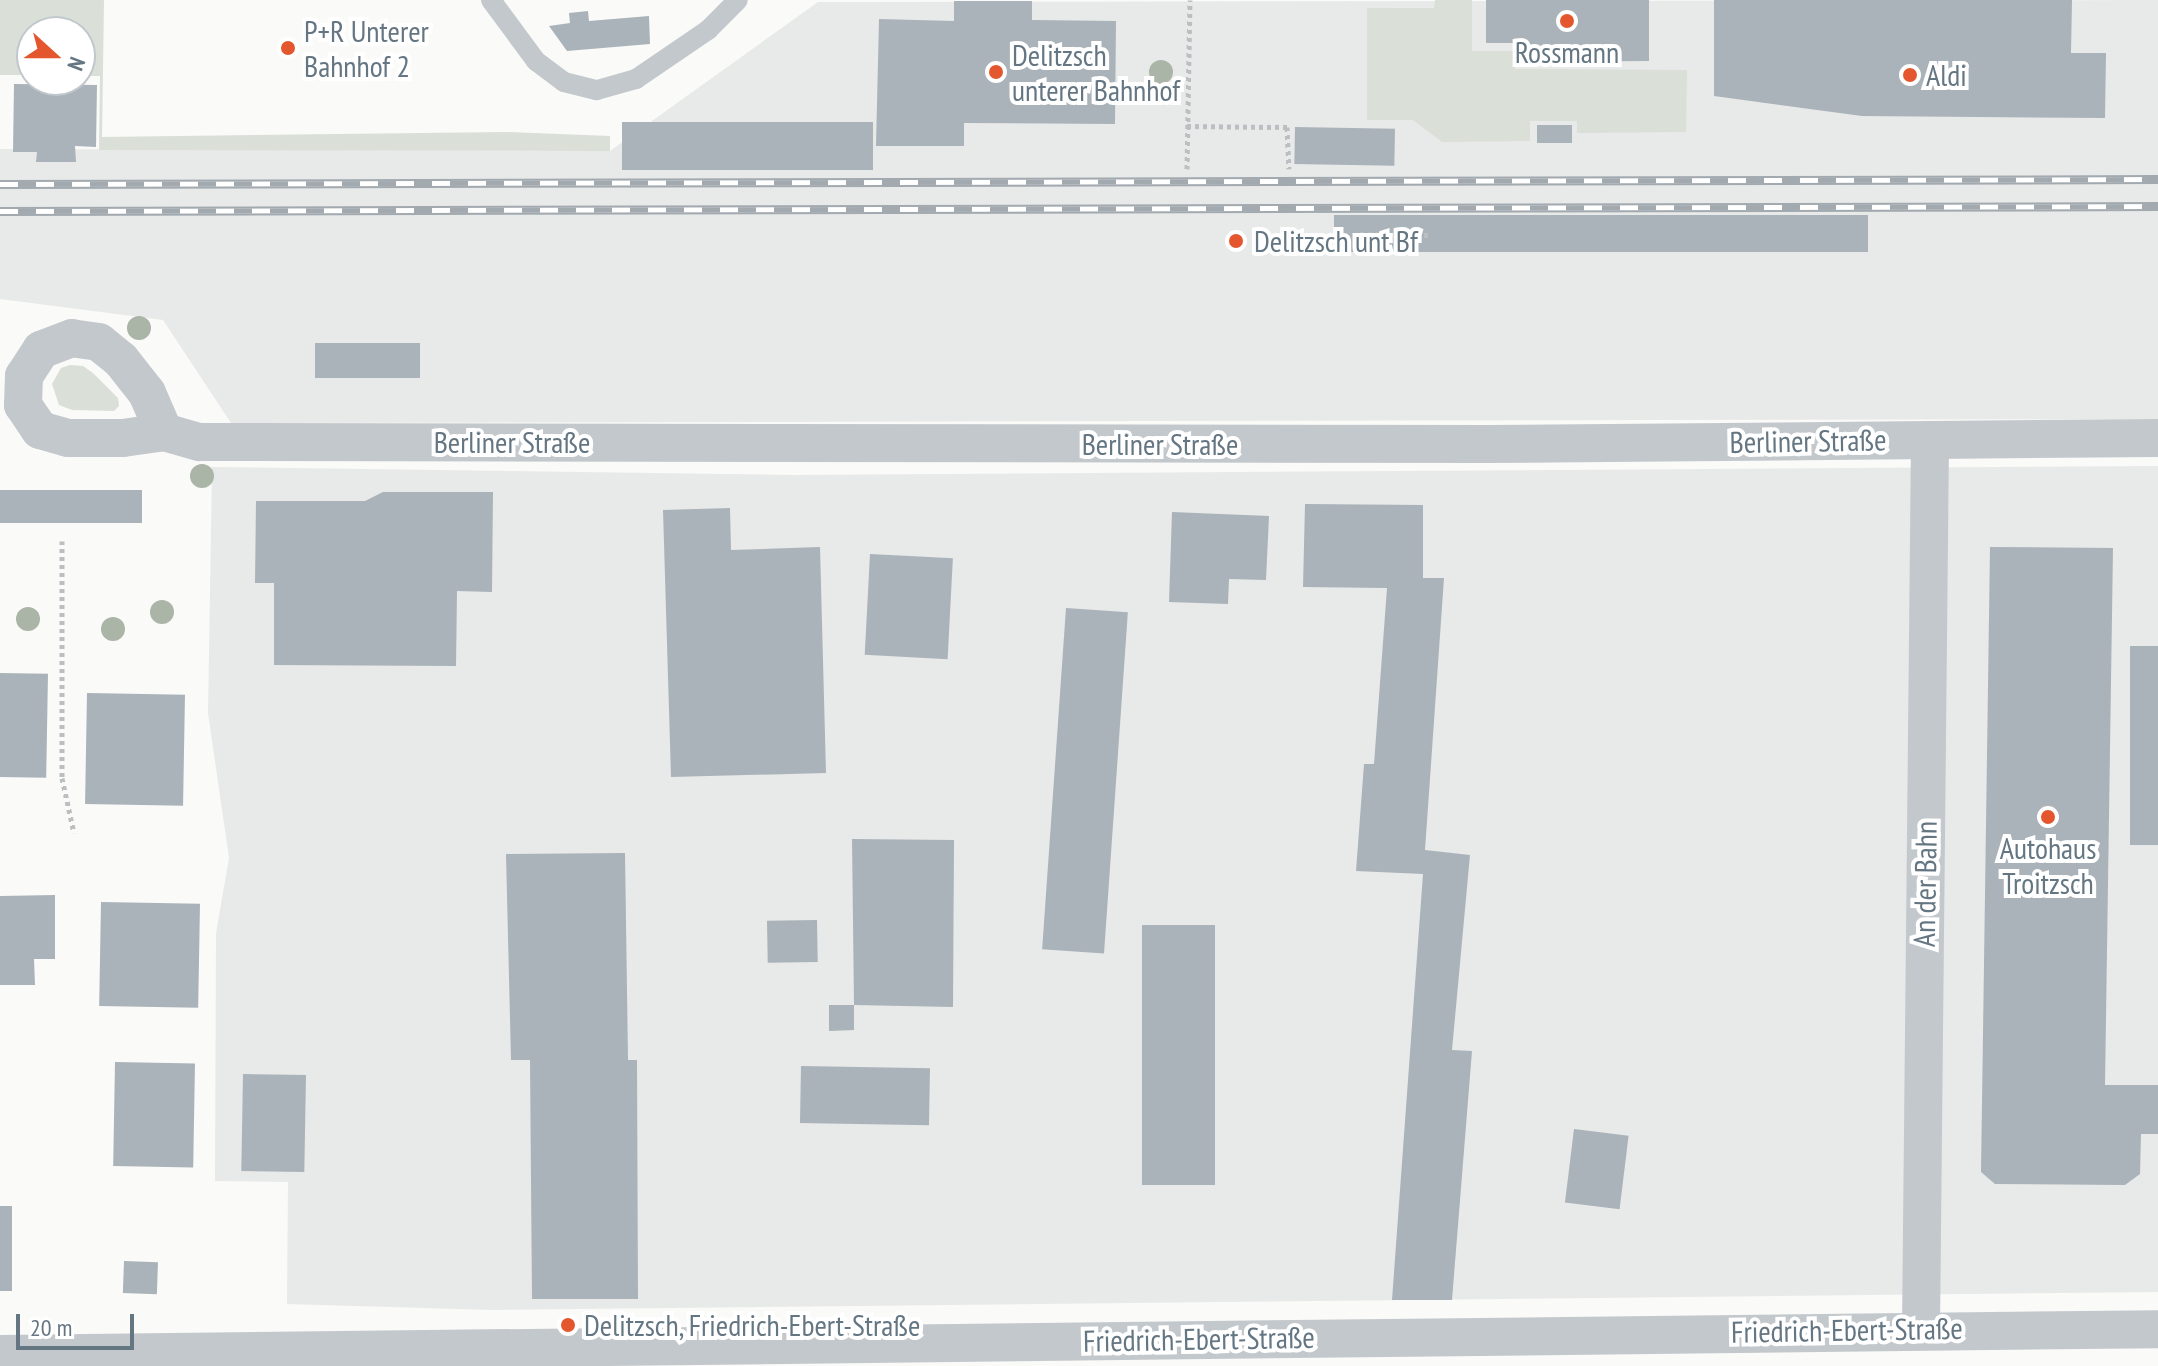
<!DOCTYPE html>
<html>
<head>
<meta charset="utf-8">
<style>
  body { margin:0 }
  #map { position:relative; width:2158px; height:1366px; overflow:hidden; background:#fafaf8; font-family:"PT Sans Narrow",sans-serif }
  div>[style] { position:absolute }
  .built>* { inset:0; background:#e8e9e9 }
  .green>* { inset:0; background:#dadfd7 }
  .building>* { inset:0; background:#aab3b9; transform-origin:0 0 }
  .path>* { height:5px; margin-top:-2.5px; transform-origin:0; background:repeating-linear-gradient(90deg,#bbbfc2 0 4px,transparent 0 8px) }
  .lane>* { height:20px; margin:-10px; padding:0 10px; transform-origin:10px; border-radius:10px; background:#c3c8cc }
  .street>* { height:38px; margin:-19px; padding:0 19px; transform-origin:19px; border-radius:19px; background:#c3c8cc }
  .rail>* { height:9px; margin-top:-4.5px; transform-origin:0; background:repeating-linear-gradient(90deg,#fff 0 18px,#a2aab0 0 36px); box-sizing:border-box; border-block:2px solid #a2aab0 }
  .trees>* { width:24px; height:24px; margin:-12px; border-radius:50%; background:#aab4a7 }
  .dots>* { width:22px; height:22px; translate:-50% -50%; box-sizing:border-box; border:4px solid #fff; border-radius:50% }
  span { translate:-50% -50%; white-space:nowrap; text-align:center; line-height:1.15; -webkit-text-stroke:8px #fff; paint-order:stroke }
  .poi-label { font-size:30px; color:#657683 }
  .left { translate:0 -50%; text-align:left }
  .street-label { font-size:30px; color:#657683 }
  .north { position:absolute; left:16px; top:16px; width:80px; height:80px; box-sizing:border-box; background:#fff; border:2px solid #c1c8cd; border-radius:50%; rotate:111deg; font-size:22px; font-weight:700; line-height:32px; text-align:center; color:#657683 }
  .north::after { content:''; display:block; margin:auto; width:28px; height:36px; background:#e4572e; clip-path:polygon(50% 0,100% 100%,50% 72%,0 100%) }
  .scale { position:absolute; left:16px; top:1314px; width:118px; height:36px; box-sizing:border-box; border:4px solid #657683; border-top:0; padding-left:10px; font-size:24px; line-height:28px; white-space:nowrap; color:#657683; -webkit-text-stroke:6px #fff; paint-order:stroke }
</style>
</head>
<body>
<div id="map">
  <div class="built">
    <div style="clip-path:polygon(2158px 0,2158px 419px,231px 423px,163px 320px,0 299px,0 149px,610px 151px,818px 2px)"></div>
    <div style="clip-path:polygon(2158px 466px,2158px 1292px,493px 1310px,287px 1304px,288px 1182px,215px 1181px,216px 933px,229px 858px,208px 713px,212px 467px,793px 475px)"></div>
  </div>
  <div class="green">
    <div style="clip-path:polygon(0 0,104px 0,102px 137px,506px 132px,610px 136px,610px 151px,99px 150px,100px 76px,80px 76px,80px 32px,32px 32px,32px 75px,0 75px)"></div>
    <div style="clip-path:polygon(1435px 0,1472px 0,1472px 51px,1514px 51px,1515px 69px,1687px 70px,1686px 132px,1577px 133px,1577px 121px,1530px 121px,1530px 141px,1442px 142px,1413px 120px,1367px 120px,1367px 8px,1434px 8px)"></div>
    <div style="clip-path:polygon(70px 365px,83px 366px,93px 373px,118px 398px,119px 406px,114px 411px,72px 410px,59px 405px,52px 384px,61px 368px)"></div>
  </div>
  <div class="building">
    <div style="clip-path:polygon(1486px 0,1649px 0,1649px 61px,1523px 62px,1524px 43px,1486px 43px)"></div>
    <div style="clip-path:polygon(1714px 0,2072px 0,2071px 53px,2106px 53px,2105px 118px,1862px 116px,1714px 96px)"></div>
    <div style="clip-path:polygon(954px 1px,1032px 1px,1032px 20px,1116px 21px,1115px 124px,964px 123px,964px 146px,876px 146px,879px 19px,954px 21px)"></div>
    <div style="clip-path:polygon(588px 11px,589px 21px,649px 16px,650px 44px,567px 51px,549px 26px,570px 23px,569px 13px)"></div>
    <div style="clip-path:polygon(14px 84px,97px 85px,96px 147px,75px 146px,76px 162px,36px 162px,37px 152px,13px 152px)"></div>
    <div style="left:622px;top:122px;width:251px;height:48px"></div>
    <div style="left:1537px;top:125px;width:35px;height:18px"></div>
    <div style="left:1295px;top:127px;width:100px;height:37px;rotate:1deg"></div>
    <div style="left:1334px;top:215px;width:534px;height:37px"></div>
    <div style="left:420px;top:343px;width:35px;height:105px;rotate:90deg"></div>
    <div style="left:0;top:490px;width:142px;height:33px"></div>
    <div style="clip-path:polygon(383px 492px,493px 492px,492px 592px,457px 591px,456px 666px,274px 665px,274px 583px,255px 583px,256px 501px,365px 501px)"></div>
    <div style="clip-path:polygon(1305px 504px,1423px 505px,1423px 578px,1444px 578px,1425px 850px,1470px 855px,1452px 1050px,1472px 1051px,1452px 1300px,1392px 1300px,1423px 874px,1356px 871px,1364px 764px,1374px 764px,1387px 588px,1303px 587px)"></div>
    <div style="clip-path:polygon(730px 508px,731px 550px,820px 547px,826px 773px,671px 777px,663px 510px)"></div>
    <div style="clip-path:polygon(1172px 512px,1269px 516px,1266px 580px,1229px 579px,1228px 604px,1169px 602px)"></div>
    <div style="clip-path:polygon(1990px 547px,2113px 548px,2105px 1085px,2158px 1085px,2158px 1134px,2141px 1134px,2140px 1174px,2125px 1185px,1995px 1184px,1981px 1172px)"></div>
    <div style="left:870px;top:554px;width:83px;height:101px;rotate:3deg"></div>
    <div style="left:1066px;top:608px;width:62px;height:342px;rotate:4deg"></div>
    <div style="left:2130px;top:646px;width:28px;height:199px"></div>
    <div style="left:0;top:673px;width:48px;height:104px;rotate:1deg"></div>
    <div style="left:87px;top:693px;width:98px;height:111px;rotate:1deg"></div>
    <div style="clip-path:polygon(852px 839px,954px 840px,953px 1007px,854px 1005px,854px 1030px,829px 1031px,829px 1005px,854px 1005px)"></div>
    <div style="clip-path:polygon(625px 853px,628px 1060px,637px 1060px,638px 1299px,532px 1299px,530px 1060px,511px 1060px,506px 854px)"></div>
    <div style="clip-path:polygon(55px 895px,55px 959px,34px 959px,35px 985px,0 985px,0 896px)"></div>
    <div style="left:101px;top:902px;width:99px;height:104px;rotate:1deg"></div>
    <div style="left:817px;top:920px;width:42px;height:50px;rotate:89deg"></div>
    <div style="left:1142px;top:925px;width:73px;height:260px"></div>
    <div style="left:115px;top:1062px;width:80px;height:104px;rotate:1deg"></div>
    <div style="left:801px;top:1066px;width:129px;height:57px;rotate:1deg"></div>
    <div style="left:243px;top:1074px;width:63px;height:97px;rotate:1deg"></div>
    <div style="left:1574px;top:1129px;width:55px;height:74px;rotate:7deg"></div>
    <div style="left:0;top:1206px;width:12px;height:85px"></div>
    <div style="left:124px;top:1261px;width:34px;height:32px;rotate:2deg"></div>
  </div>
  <div class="path">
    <div style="left:1187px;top:126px;width:100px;rotate:0.6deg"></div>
    <div style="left:1287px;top:127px;width:42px;rotate:87.3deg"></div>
    <div style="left:1187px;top:169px;width:169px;rotate:-89deg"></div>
    <div style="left:1360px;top:234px;width:72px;rotate:0.8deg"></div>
    <div style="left:1323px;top:251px;width:10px"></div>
    <div style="left:62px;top:541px;width:237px;rotate:90deg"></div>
    <div style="left:62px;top:778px;width:56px;rotate:77.7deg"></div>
  </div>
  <div class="lane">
    <div style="left:491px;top:0;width:76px;rotate:53.6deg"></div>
    <div style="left:536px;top:61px;width:35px;rotate:37deg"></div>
    <div style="left:564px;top:82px;width:34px;rotate:14deg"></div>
    <div style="left:597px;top:90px;width:41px;rotate:-15.8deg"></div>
    <div style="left:636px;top:79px;width:87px;rotate:-34.2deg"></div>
    <div style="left:708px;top:30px;width:42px;rotate:-45deg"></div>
  </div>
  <div class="street">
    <div style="left:164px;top:432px;width:43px;rotate:-113.6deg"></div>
    <div style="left:147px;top:393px;width:42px;rotate:-128.2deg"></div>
    <div style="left:121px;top:360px;width:28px;rotate:-141deg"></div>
    <div style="left:99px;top:342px;width:27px;rotate:-172deg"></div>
    <div style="left:72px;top:338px;width:33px;rotate:159deg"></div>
    <div style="left:41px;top:350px;width:31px;rotate:123deg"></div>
    <div style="left:24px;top:376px;width:29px;rotate:92deg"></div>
    <div style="left:23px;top:405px;width:30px;rotate:56deg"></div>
    <div style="left:40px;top:430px;width:29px;rotate:16deg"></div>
    <div style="left:68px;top:438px;width:55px"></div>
    <div style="left:123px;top:438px;width:41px;rotate:-8.3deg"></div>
    <div style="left:164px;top:432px;width:37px;rotate:16deg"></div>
    <div style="left:200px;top:442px;width:1291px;rotate:0.09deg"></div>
    <div style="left:1491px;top:444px;width:667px;rotate:-0.52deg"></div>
    <div style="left:1921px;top:1329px;width:889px;rotate:-89.42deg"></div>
    <div style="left:0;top:1354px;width:2158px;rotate:-0.66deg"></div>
  </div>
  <div class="rail">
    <div style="left:0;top:184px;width:2158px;rotate:-0.13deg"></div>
    <div style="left:0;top:211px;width:2158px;rotate:-0.13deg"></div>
  </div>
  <div class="trees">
    <div style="left:1161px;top:72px"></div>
    <div style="left:139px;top:328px"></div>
    <div style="left:202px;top:476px"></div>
    <div style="left:162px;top:612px"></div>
    <div style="left:28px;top:619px"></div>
    <div style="left:113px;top:629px"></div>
  </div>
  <div class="dots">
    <div style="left:1567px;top:21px;background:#e4572e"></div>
    <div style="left:288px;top:48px;background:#e4572e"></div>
    <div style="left:996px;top:72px;background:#e4572e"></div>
    <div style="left:1910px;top:75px;background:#e4572e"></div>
    <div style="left:1236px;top:241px;background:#e4572e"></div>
    <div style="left:2048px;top:817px;background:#e4572e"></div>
    <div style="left:568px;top:1325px;background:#e4572e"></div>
  </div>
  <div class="poi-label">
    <span class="left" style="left:304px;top:48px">P+R Unterer<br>Bahnhof 2</span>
    <span style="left:1567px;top:52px">Rossmann</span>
    <span class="left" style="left:1012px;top:72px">Delitzsch<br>unterer Bahnhof</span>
    <span class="left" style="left:1926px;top:75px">Aldi</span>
    <span class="left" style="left:1254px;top:241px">Delitzsch unt Bf</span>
    <span style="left:2048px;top:865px">Autohaus<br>Troitzsch</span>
    <span class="left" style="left:584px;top:1325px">Delitzsch, Friedrich-Ebert-Straße</span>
  </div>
  <div class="street-label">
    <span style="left:1808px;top:441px;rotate:-1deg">Berliner Straße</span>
    <span style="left:512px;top:442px">Berliner Straße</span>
    <span style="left:1160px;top:444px">Berliner Straße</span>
    <span style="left:1925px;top:884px;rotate:-89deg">An der Bahn</span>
    <span style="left:1847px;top:1330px;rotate:-1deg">Friedrich-Ebert-Straße</span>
    <span style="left:1199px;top:1339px;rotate:-1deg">Friedrich-Ebert-Straße</span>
  </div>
  <div class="north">N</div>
  <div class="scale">20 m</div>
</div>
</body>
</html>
